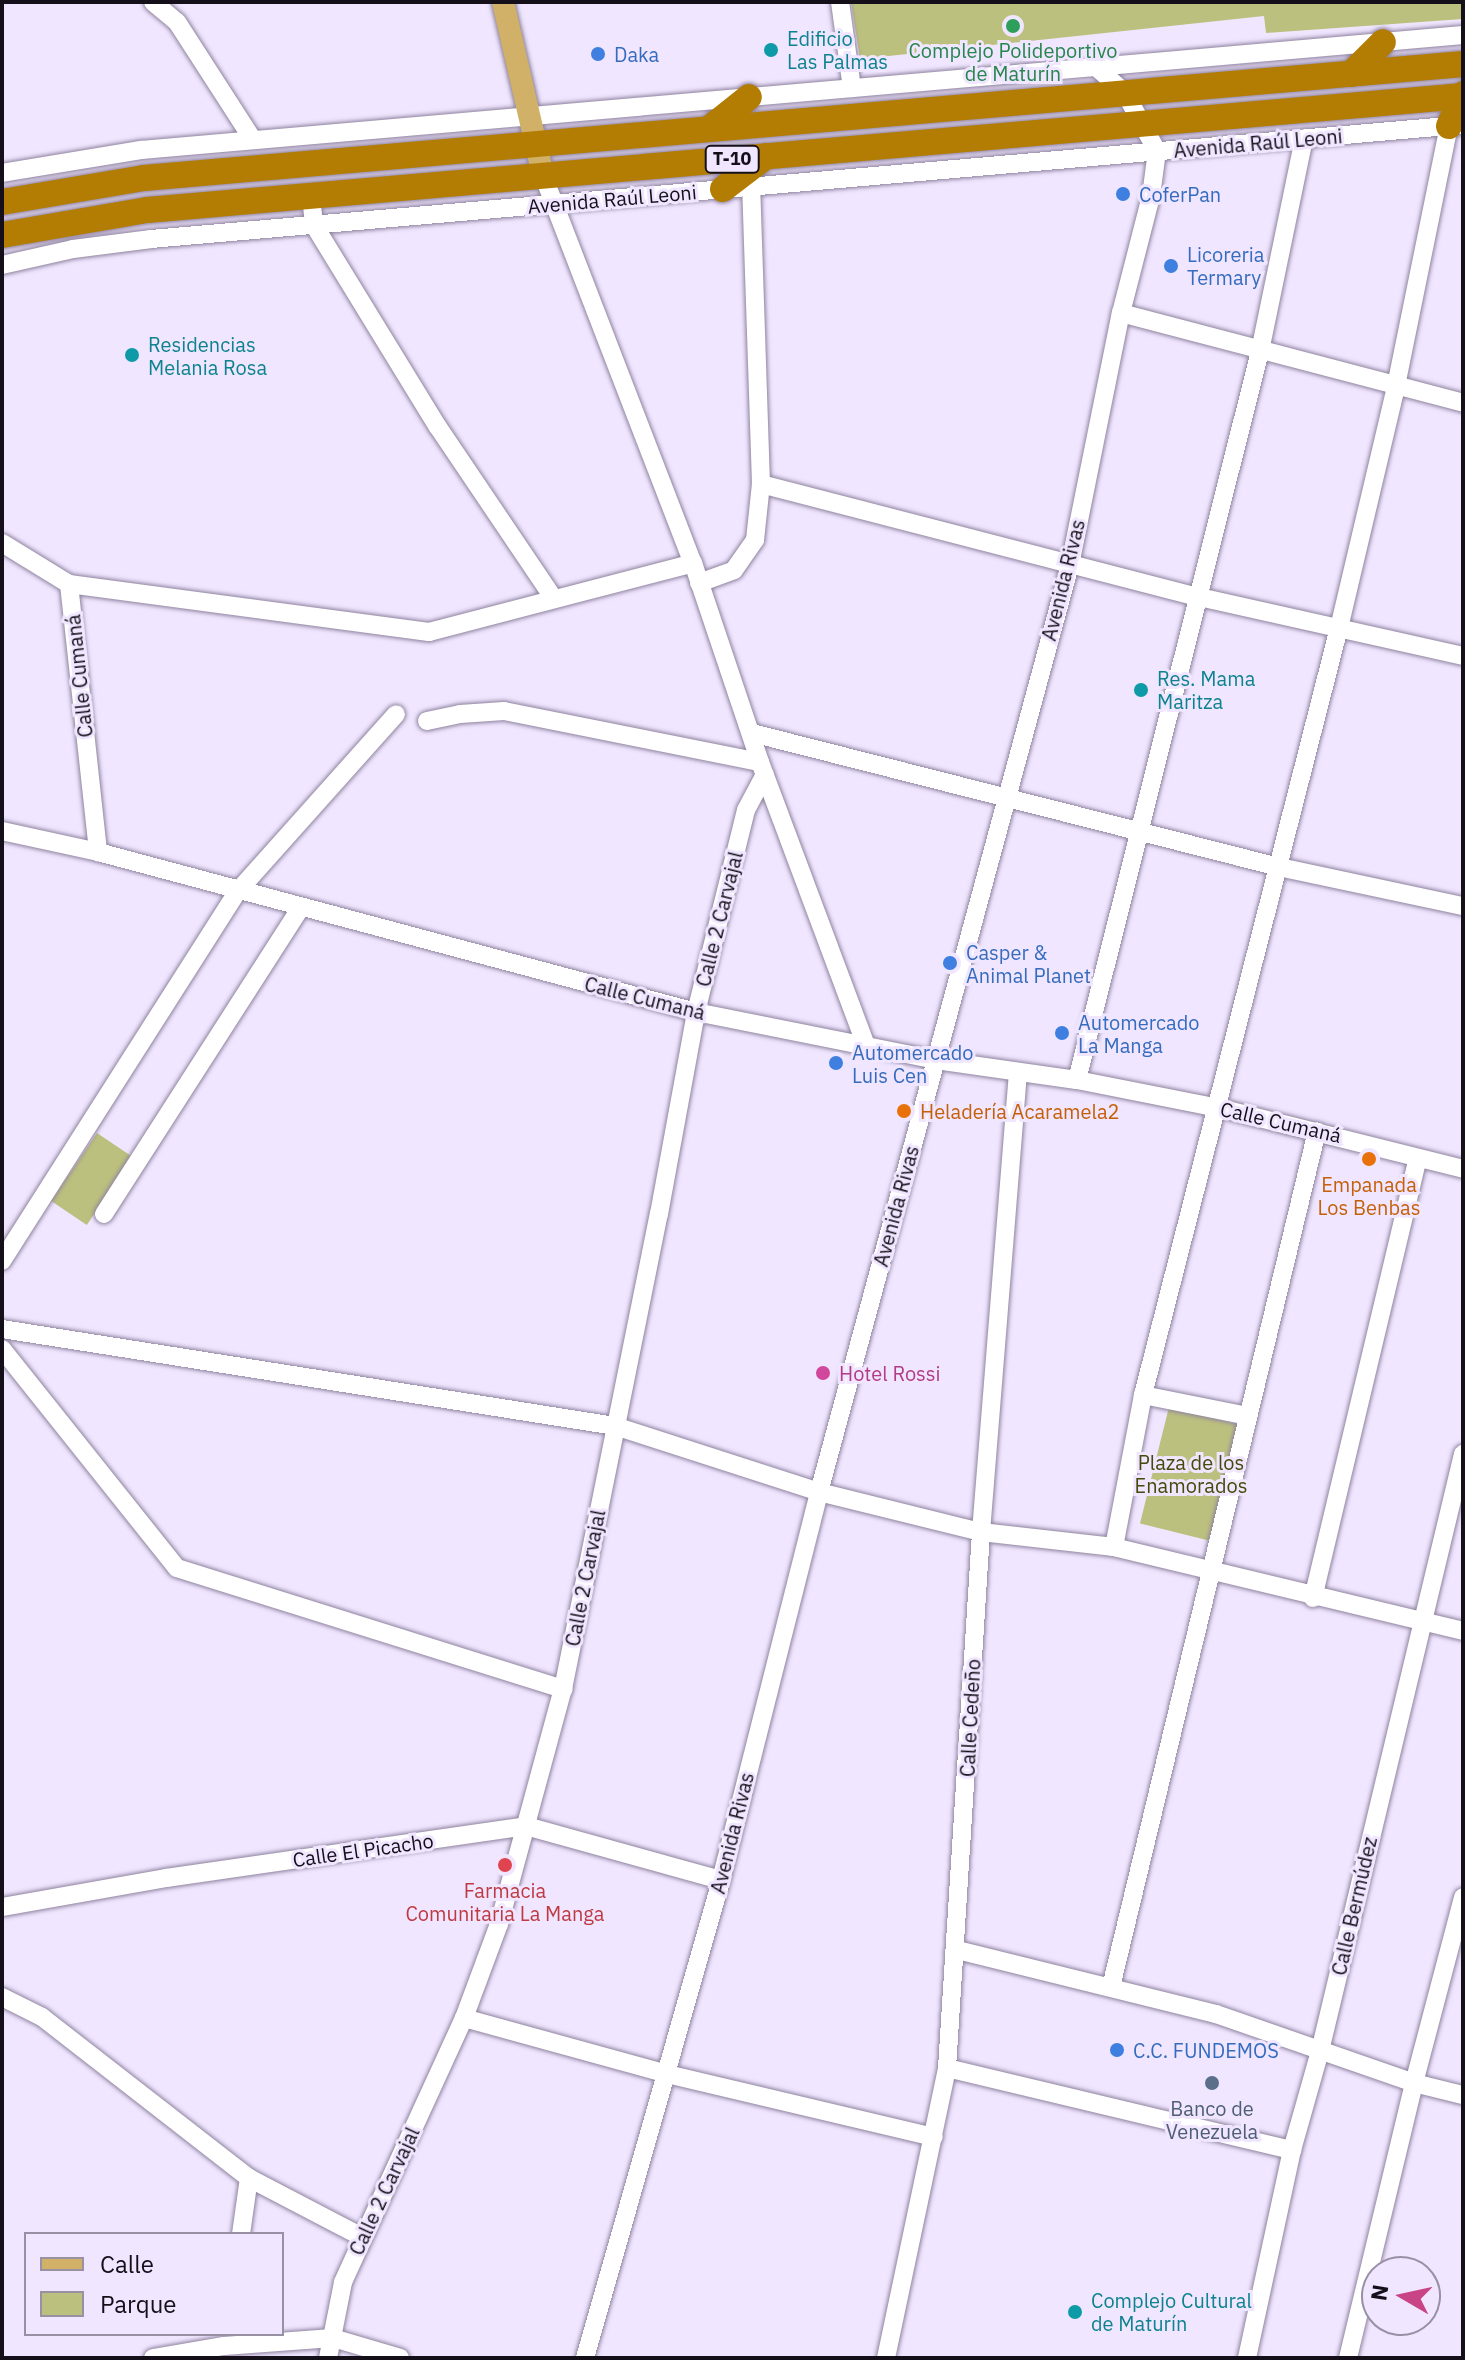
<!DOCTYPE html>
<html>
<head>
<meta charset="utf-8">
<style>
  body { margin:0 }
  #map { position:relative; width:1465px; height:2360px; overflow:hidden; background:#f0e6ff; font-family:"IBM Plex Sans",sans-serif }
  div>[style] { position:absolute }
  .green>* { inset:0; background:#bcc07e; transform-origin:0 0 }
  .roads { filter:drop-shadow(0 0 2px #8f839f) drop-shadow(0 0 2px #8f839f) }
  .minor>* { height:18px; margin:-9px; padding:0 9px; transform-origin:9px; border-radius:9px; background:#fff }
  .major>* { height:22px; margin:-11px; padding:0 11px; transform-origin:11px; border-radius:11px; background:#d1b168 }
  .highway>* { height:26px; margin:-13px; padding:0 13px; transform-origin:13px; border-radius:13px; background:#b37d04 }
  .dots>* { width:22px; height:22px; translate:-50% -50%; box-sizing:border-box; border:4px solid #f0e6ff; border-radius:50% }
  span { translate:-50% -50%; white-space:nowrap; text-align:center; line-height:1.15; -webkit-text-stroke:6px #f0e6ff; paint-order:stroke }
  .shield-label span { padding:2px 6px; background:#f0e6ff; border:2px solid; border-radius:6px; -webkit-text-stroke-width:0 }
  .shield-label { font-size:18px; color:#140f19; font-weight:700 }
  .culture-label { font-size:20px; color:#0d838f }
  .left { translate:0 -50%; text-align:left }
  .leisure-label { font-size:20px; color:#27864d }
  .shop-label { font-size:20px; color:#366cbe }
  .street-label { font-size:20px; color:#140f19 }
  .food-label { font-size:20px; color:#c56008 }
  .hotel-label { font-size:20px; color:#b23c85 }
  .park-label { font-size:20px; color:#47490b }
  .health-label { font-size:20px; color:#be3a42 }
  .service-label { font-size:20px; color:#4e5e75 }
  .frame { position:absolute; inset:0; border:4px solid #140f19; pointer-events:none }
  .legend { position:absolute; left:24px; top:2232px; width:260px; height:104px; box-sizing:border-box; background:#f0e6ff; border:2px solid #9890a3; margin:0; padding:10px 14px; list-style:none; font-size:24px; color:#140f19 }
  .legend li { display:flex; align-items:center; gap:16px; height:40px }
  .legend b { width:40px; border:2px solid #9890a3 }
  .north { position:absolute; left:1361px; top:2256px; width:80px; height:80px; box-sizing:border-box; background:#f0e6ff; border:2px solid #9890a3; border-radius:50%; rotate:279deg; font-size:22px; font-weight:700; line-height:32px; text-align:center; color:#140f19 }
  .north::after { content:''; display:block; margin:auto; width:28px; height:36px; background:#c94486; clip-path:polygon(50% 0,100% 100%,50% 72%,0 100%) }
</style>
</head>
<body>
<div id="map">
  <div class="green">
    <div style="clip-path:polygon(851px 2px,1463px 2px,1463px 19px,1266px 33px,1264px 16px,860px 59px)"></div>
    <div style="left:97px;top:1133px;width:43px;height:82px;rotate:34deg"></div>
    <div style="left:1169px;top:1407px;width:76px;height:120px;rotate:14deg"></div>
  </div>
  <div class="roads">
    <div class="minor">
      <div style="left:153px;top:2px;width:31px;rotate:40deg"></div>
      <div style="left:177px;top:22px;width:140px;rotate:57.2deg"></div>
      <div style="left:840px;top:2px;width:87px;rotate:82.1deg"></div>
      <div style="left:2px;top:173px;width:141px;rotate:-9.4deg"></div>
      <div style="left:141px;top:150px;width:1327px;rotate:-4.97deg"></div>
      <div style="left:543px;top:175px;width:416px;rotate:68.9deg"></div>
      <div style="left:693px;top:563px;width:210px;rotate:71.4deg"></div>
      <div style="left:760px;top:762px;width:303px;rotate:69.5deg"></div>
      <div style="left:311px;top:196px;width:29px;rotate:84deg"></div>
      <div style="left:314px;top:225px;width:237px;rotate:58.5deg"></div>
      <div style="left:438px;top:427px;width:207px;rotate:56deg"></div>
      <div style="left:2px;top:265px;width:73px;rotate:-12.7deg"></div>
      <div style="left:73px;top:249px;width:79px;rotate:-7.3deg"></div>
      <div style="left:151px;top:239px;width:1314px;rotate:-4.98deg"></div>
      <div style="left:1121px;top:313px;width:354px;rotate:14.7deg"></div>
      <div style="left:761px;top:484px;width:452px;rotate:14.5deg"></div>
      <div style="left:1199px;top:597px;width:271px;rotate:12.6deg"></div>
      <div style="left:2px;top:543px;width:79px;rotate:31.5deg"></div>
      <div style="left:69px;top:584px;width:363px;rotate:7.6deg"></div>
      <div style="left:429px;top:632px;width:273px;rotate:-14.6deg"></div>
      <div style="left:699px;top:583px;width:37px;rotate:-20deg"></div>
      <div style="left:734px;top:570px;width:37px;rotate:-55deg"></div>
      <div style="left:755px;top:540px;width:56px;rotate:-83.9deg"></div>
      <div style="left:761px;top:484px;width:297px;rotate:-91.9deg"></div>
      <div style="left:69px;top:584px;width:270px;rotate:83.8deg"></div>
      <div style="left:427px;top:721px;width:34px;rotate:-12deg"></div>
      <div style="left:460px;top:714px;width:44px;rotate:-3.9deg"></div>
      <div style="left:504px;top:711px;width:261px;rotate:11.3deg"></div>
      <div style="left:752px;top:733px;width:544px;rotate:14.27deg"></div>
      <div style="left:1279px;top:867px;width:188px;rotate:12deg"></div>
      <div style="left:2px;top:831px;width:98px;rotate:12.3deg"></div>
      <div style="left:98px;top:852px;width:619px;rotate:14.98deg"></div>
      <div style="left:696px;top:1012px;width:245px;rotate:11.3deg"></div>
      <div style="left:936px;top:1060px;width:142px;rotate:8.1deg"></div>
      <div style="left:1077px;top:1080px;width:145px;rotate:11.2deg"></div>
      <div style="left:1219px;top:1108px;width:252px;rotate:14deg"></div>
      <div style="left:1077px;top:1080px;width:752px;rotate:-75.91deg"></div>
      <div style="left:1260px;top:351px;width:217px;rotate:-78.3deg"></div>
      <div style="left:104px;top:1214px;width:365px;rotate:-57.3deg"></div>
      <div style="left:2px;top:1261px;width:439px;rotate:-57.5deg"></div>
      <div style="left:238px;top:891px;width:237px;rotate:-48.2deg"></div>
      <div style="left:2px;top:1329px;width:621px;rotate:8.99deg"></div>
      <div style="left:615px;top:1426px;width:214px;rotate:17.9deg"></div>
      <div style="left:819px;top:1492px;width:167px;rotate:13.9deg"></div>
      <div style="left:981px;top:1532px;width:134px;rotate:6.4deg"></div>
      <div style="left:1114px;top:1547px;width:359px;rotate:13.5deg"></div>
      <div style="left:2px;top:1349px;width:280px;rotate:51.4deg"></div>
      <div style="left:177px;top:1568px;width:405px;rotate:17.4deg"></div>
      <div style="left:1143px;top:1395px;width:107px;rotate:11.3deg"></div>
      <div style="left:1114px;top:1547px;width:155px;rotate:-79.2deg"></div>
      <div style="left:1143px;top:1395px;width:792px;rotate:-75.67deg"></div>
      <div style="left:1339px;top:628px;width:249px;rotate:-76.7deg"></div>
      <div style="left:1396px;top:386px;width:265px;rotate:-78.5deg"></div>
      <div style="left:1313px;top:1598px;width:452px;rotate:-76.6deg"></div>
      <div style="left:2px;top:1907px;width:167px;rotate:-10deg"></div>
      <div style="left:166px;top:1878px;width:364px;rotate:-8.2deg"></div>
      <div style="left:526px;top:1826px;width:202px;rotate:15.5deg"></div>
      <div style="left:957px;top:1950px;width:267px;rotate:13.9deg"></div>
      <div style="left:1216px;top:2014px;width:210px;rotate:19.2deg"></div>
      <div style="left:1414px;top:2083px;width:50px;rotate:13.8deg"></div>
      <div style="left:1111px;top:1987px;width:880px;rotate:-76.47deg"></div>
      <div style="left:2px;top:1997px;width:45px;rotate:26.6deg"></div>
      <div style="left:42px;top:2017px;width:262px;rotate:37.9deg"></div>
      <div style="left:249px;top:2178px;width:127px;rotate:27.6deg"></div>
      <div style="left:464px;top:2018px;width:211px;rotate:15.4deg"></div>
      <div style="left:667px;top:2074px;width:274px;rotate:13.3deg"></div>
      <div style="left:947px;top:2068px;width:355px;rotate:13.4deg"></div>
      <div style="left:241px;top:2234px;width:57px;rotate:-81.9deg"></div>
      <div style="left:153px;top:2358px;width:72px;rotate:-9.6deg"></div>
      <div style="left:224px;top:2346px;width:109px;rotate:-4.2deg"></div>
      <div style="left:333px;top:2338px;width:70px;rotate:16.6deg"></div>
      <div style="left:328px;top:2358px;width:77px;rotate:-78.8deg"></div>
      <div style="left:343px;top:2282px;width:290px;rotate:-65.4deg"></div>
      <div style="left:464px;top:2018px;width:100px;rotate:-69.6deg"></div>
      <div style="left:499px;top:1924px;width:244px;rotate:-74.8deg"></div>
      <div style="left:563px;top:1689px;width:485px;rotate:-78.6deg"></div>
      <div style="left:659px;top:1214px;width:205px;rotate:-79.6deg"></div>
      <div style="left:696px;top:1012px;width:208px;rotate:-76.1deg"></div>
      <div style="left:746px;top:810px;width:40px;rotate:-62deg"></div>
      <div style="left:585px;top:2358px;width:497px;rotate:-74.1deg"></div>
      <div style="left:721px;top:1880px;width:400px;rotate:-75.8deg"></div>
      <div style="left:819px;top:1492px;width:960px;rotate:-74.85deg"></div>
      <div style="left:1070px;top:565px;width:257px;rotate:-78.6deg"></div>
      <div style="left:1121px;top:313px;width:121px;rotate:-75.6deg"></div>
      <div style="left:1151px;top:196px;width:45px;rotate:-82.4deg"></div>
      <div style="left:1157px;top:151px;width:66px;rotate:-118.9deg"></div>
      <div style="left:1125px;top:93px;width:39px;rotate:-138deg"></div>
      <div style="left:886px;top:2358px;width:296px;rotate:-78.1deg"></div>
      <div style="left:947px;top:2068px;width:537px;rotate:-86.37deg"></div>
      <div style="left:981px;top:1532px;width:461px;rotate:-85.4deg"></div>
      <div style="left:1247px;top:2358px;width:213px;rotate:-77.8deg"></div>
      <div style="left:1292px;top:2150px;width:103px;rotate:-74.2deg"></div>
      <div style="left:1320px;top:2051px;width:614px;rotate:-76.53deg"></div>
      <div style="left:1348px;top:2358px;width:283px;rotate:-76.5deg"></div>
      <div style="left:1414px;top:2083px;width:192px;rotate:-75.2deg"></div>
    </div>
    <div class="major">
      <div style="left:503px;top:2px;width:178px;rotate:77deg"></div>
    </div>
    <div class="highway">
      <div style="left:1351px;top:74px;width:45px;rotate:-45deg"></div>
      <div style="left:1449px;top:126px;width:35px;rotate:-66deg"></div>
      <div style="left:709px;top:129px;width:51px;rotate:-38.7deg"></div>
      <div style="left:723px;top:189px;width:54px;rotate:-37.5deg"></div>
      <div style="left:2px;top:202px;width:144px;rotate:-9.6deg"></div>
      <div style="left:144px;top:178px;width:1324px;rotate:-4.94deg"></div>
      <div style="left:2px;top:235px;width:147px;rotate:-9.8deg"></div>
      <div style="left:147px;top:210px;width:1321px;rotate:-4.95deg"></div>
    </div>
  </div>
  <div class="dots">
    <div style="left:1013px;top:26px;background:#2e9e5b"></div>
    <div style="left:771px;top:50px;background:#0f9aa8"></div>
    <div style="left:598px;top:54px;background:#3f7fe0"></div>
    <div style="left:1123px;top:194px;background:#3f7fe0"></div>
    <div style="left:1171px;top:266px;background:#3f7fe0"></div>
    <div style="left:132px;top:355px;background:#0f9aa8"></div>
    <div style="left:1141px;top:690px;background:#0f9aa8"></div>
    <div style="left:950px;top:963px;background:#3f7fe0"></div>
    <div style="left:1062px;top:1033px;background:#3f7fe0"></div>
    <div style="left:836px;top:1063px;background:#3f7fe0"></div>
    <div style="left:904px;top:1111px;background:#e8710a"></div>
    <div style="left:1369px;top:1159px;background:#e8710a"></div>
    <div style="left:823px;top:1373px;background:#d1479c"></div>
    <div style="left:505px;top:1865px;background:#e0444e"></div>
    <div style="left:1117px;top:2050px;background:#3f7fe0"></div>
    <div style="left:1212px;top:2083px;background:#5c6f8a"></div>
    <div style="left:1075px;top:2312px;background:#0f9aa8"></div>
  </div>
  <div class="shield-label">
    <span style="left:732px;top:159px">T-10</span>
  </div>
  <div class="culture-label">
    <span class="left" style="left:787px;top:50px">Edificio<br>Las Palmas</span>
    <span class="left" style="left:148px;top:356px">Residencias<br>Melania Rosa</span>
    <span class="left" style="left:1157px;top:690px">Res. Mama<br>Maritza</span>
    <span class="left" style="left:1091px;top:2312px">Complejo Cultural<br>de Maturín</span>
  </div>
  <div class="leisure-label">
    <span style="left:1013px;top:62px">Complejo Polideportivo<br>de Maturín</span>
  </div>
  <div class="shop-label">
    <span class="left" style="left:614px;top:54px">Daka</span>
    <span class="left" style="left:1139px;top:194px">CoferPan</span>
    <span class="left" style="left:1187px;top:266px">Licoreria<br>Termary</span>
    <span class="left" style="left:966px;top:964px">Casper &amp;<br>Animal Planet</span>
    <span class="left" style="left:1078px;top:1034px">Automercado<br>La Manga</span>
    <span class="left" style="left:852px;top:1064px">Automercado<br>Luis Cen</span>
    <span class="left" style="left:1133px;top:2050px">C.C. FUNDEMOS</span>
  </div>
  <div class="street-label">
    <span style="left:1258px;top:143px;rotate:-5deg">Avenida Raúl Leoni</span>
    <span style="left:612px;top:199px;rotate:-5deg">Avenida Raúl Leoni</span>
    <span style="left:1063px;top:580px;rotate:-76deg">Avenida Rivas</span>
    <span style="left:79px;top:676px;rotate:-96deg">Calle Cumaná</span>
    <span style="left:719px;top:919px;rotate:-76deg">Calle 2 Carvajal</span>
    <span style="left:645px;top:998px;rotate:14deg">Calle Cumaná</span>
    <span style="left:1281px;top:1122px;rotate:13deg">Calle Cumaná</span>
    <span style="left:896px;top:1206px;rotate:-75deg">Avenida Rivas</span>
    <span style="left:585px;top:1578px;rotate:-79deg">Calle 2 Carvajal</span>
    <span style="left:970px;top:1718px;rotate:-87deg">Calle Cedeño</span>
    <span style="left:732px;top:1833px;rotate:-76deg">Avenida Rivas</span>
    <span style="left:363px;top:1850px;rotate:-8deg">Calle El Picacho</span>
    <span style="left:1354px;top:1906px;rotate:-77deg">Calle Bermúdez</span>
    <span style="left:384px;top:2191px;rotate:-65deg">Calle 2 Carvajal</span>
  </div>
  <div class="food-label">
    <span class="left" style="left:920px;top:1111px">Heladería Acaramela2</span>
    <span style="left:1369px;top:1196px">Empanada<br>Los Benbas</span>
  </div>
  <div class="hotel-label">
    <span class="left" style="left:839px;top:1373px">Hotel Rossi</span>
  </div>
  <div class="park-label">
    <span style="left:1191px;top:1474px">Plaza de los<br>Enamorados</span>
  </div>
  <div class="health-label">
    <span style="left:505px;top:1902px">Farmacia<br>Comunitaria La Manga</span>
  </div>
  <div class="service-label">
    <span style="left:1212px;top:2120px">Banco de<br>Venezuela</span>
  </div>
  <div class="frame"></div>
  <ul class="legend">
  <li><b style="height:10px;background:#d1b168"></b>Calle</li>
  <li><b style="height:22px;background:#bcc07e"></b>Parque</li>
  </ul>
  <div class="north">N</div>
</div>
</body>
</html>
